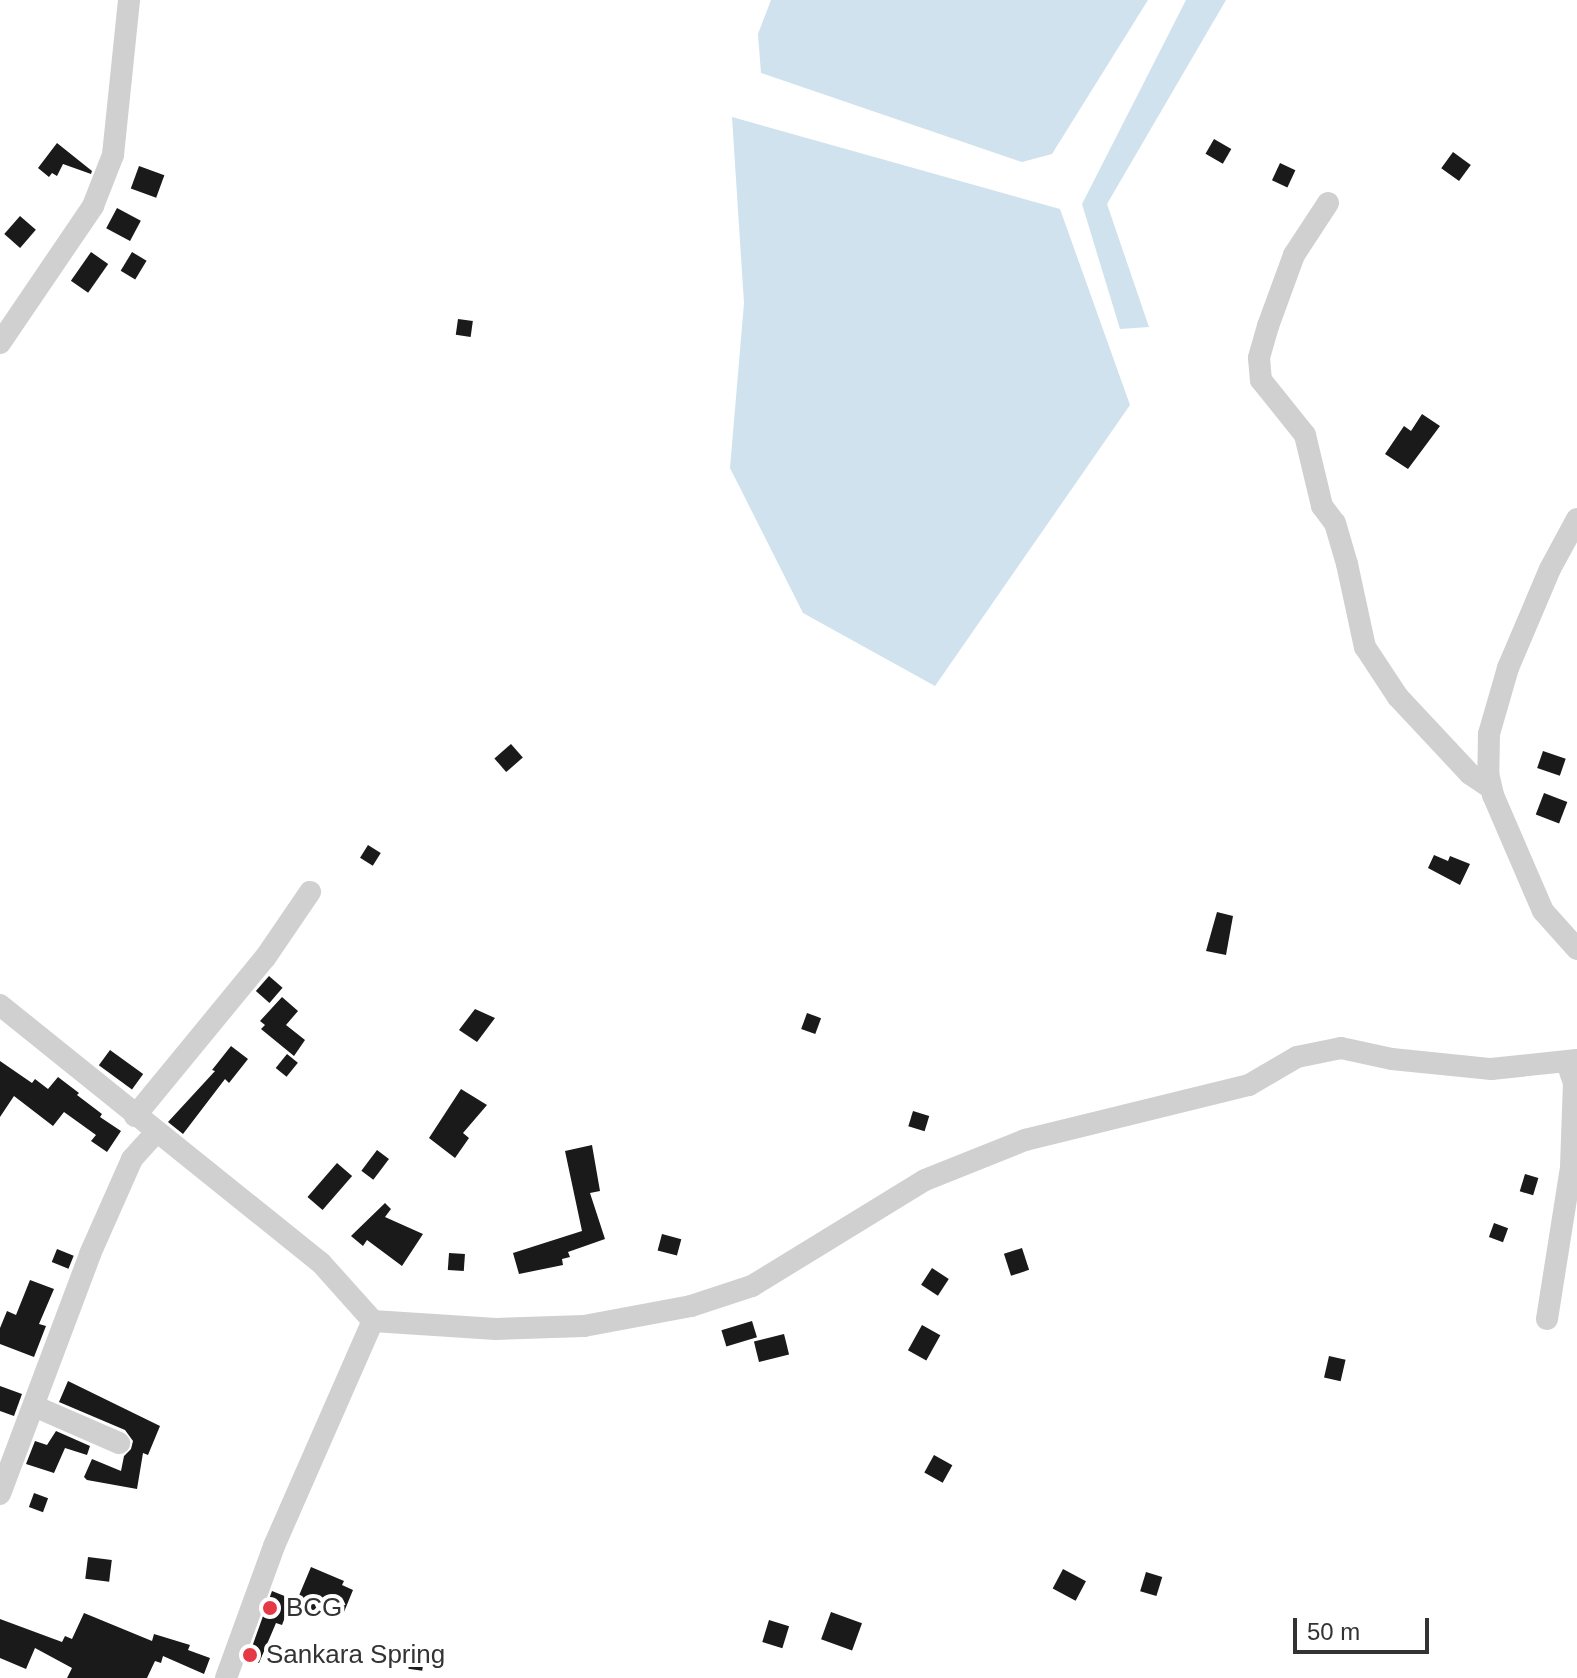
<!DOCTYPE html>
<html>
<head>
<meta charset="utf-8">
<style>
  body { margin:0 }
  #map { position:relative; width:1577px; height:1678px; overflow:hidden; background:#fff; font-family:Arial,sans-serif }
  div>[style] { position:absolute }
  .water>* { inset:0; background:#cfe2ee }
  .building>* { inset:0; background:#1a1a1a; transform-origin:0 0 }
  .minor>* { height:22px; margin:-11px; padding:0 11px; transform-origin:11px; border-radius:11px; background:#d0d0d0 }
  .dots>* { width:22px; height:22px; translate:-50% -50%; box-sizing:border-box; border:4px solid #fff; border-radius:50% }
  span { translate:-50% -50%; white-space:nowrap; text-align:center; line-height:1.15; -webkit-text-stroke:8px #fff; paint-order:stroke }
  .poi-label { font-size:26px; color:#333 }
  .left { translate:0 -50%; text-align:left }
  .scale { position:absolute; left:1293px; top:1618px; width:136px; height:36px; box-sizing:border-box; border:4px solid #333; border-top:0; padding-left:10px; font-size:24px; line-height:28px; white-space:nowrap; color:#333; -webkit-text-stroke:6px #fff; paint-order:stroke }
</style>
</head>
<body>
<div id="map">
  <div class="water">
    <div style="clip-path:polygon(771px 0,1148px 0,1052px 154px,1022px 162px,761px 73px,758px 34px)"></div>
    <div style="clip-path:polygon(1186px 0,1226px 0,1107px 204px,1149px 327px,1120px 329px,1082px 204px)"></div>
    <div style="clip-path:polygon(732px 117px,1060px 209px,1130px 405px,935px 686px,803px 613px,730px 468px,744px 303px)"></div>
  </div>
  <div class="building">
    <div style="left:1214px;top:139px;width:20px;height:17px;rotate:30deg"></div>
    <div style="clip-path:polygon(57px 143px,92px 171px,91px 174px,63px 164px,57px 176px,52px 173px,49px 177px,38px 168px)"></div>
    <div style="left:1453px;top:152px;width:22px;height:20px;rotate:36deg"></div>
    <div style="left:1280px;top:163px;width:17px;height:19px;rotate:25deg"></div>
    <div style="left:139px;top:166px;width:27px;height:24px;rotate:20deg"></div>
    <div style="left:117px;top:208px;width:27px;height:23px;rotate:28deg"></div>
    <div style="left:20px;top:216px;width:21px;height:24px;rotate:41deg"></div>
    <div style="left:91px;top:252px;width:21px;height:35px;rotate:35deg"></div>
    <div style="left:132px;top:252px;width:17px;height:22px;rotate:31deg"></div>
    <div style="left:458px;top:319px;width:15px;height:16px;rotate:8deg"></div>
    <div style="clip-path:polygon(1422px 414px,1440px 426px,1408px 469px,1385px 454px,1404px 426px,1411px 431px)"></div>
    <div style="left:511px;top:744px;width:18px;height:22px;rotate:49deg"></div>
    <div style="left:1543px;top:751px;width:24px;height:18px;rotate:19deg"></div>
    <div style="left:1544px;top:793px;width:25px;height:23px;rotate:21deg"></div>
    <div style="left:368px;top:845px;width:15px;height:15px;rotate:32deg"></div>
    <div style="clip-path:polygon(1434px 855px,1448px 861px,1450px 856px,1470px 864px,1460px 885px,1428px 868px)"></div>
    <div style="clip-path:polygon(1217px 912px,1233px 916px,1226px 955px,1206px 951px)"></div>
    <div style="left:269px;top:976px;width:18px;height:20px;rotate:41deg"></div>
    <div style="clip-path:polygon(282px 997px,298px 1011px,286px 1025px,305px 1040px,294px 1056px,261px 1029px,265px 1025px,260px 1021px)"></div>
    <div style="clip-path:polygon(475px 1009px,495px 1018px,477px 1042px,459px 1030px)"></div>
    <div style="left:807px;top:1013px;width:15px;height:17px;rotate:20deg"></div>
    <div style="clip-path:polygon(231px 1046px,248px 1059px,229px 1083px,225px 1079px,183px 1134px,168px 1122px,215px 1071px,212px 1070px)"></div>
    <div style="left:110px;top:1050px;width:41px;height:19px;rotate:36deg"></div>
    <div style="left:287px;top:1054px;width:14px;height:18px;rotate:39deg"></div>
    <div style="clip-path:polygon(0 1061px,32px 1083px,35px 1079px,48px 1089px,58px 1077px,79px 1093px,77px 1095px,102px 1114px,100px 1117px,121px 1131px,107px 1152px,91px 1141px,96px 1135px,64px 1112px,53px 1126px,14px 1096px,0 1117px)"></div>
    <div style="clip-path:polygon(461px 1089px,487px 1105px,463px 1133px,469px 1138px,455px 1158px,429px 1138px)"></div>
    <div style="left:913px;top:1111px;width:17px;height:16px;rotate:17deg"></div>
    <div style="clip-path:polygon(592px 1145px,600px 1191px,590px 1193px,605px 1239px,568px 1252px,570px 1257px,562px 1259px,563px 1265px,519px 1274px,513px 1253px,582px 1231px,565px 1151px)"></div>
    <div style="left:377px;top:1150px;width:15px;height:26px;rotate:37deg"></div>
    <div style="left:337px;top:1163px;width:20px;height:45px;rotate:41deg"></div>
    <div style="left:1525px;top:1174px;width:14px;height:18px;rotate:17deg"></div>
    <div style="clip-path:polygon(385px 1203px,391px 1209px,385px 1217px,423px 1234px,402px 1266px,367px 1240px,363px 1246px,351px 1236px)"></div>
    <div style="left:1494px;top:1223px;width:15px;height:15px;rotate:20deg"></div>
    <div style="left:662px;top:1234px;width:20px;height:17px;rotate:15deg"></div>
    <div style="left:1022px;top:1248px;width:23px;height:19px;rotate:72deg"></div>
    <div style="left:57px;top:1249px;width:18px;height:14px;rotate:22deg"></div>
    <div style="left:449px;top:1253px;width:16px;height:17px;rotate:4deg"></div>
    <div style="left:932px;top:1268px;width:20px;height:20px;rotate:33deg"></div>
    <div style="clip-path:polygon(30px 1280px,54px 1289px,39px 1324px,46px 1326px,34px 1357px,0 1344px,0 1328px,7px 1311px,16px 1315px)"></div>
    <div style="left:752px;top:1321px;width:17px;height:32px;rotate:73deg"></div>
    <div style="left:922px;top:1325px;width:21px;height:29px;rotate:29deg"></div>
    <div style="left:784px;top:1334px;width:21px;height:31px;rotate:76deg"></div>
    <div style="left:1329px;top:1356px;width:17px;height:22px;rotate:13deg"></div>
    <div style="clip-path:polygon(68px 1381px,160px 1426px,148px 1455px,143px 1453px,137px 1489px,87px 1480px,84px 1477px,92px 1459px,121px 1471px,124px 1456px,131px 1449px,133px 1441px,125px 1430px,59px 1402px)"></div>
    <div style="clip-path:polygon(0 1386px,22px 1394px,14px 1416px,0 1411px)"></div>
    <div style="clip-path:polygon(56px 1431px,90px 1446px,87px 1455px,65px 1448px,54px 1473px,26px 1464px,35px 1441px,47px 1445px)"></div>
    <div style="left:934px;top:1455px;width:21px;height:20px;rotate:29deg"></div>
    <div style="left:34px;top:1493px;width:15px;height:15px;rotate:20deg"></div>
    <div style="left:88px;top:1557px;width:24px;height:22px;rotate:7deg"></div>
    <div style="clip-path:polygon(311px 1567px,344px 1581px,342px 1585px,353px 1590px,344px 1612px,322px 1607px,318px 1615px,295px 1605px)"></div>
    <div style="left:1063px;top:1569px;width:26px;height:22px;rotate:28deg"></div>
    <div style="left:1146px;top:1572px;width:17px;height:20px;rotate:17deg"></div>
    <div style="clip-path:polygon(272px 1591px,292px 1599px,282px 1625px,276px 1623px,259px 1663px,248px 1658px)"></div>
    <div style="left:831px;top:1612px;width:33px;height:29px;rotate:20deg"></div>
    <div style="clip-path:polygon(84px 1613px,152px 1641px,154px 1634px,190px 1645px,188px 1650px,210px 1658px,204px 1674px,163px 1656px,161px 1663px,155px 1661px,147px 1678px,67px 1678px,72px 1668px,35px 1648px,26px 1669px,0 1658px,0 1619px,62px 1642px,65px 1636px,72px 1639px)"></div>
    <div style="left:769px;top:1620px;width:21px;height:23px;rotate:17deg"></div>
    <div style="left:411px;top:1650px;width:14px;height:19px;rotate:8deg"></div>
  </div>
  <div class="minor">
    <div style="left:1328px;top:203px;width:62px;rotate:123.2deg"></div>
    <div style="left:1294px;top:255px;width:76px;rotate:110.1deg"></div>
    <div style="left:1268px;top:326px;width:33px;rotate:106deg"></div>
    <div style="left:1259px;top:358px;width:22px;rotate:85deg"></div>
    <div style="left:1261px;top:380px;width:70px;rotate:51.3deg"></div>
    <div style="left:1305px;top:435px;width:73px;rotate:76.5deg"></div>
    <div style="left:1322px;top:506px;width:21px;rotate:53deg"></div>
    <div style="left:1335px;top:523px;width:43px;rotate:73.7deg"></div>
    <div style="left:1347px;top:564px;width:85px;rotate:77.8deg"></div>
    <div style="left:1365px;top:647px;width:60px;rotate:56.6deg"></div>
    <div style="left:1398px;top:697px;width:105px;rotate:46.9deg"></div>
    <div style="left:1470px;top:774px;width:25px;rotate:34deg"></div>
    <div style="left:0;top:343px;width:166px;rotate:-55.8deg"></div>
    <div style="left:93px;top:206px;width:55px;rotate:-68.6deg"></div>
    <div style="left:113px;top:155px;width:156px;rotate:-84.1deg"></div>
    <div style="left:1577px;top:519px;width:57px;rotate:118.4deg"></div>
    <div style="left:1550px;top:569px;width:108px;rotate:113deg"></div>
    <div style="left:1508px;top:668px;width:69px;rotate:106.1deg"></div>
    <div style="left:1489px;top:734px;width:39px;rotate:91deg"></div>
    <div style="left:1488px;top:773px;width:23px;rotate:77deg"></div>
    <div style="left:1493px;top:795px;width:126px;rotate:66.7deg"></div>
    <div style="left:1543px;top:911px;width:51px;rotate:48.2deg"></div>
    <div style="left:0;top:1005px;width:412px;rotate:38.8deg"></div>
    <div style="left:321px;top:1263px;width:78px;rotate:48.1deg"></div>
    <div style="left:373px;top:1321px;width:123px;rotate:3.7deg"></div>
    <div style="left:496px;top:1329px;width:88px;rotate:-2deg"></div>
    <div style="left:584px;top:1326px;width:109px;rotate:-10.6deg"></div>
    <div style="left:691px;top:1306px;width:64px;rotate:-18.2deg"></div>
    <div style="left:752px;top:1286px;width:203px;rotate:-31.5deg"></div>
    <div style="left:925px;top:1180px;width:108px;rotate:-21.8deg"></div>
    <div style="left:1025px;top:1140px;width:231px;rotate:-13.8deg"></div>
    <div style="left:1249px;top:1085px;width:56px;rotate:-30.3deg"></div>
    <div style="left:1297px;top:1057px;width:45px;rotate:-11.6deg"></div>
    <div style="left:1341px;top:1048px;width:52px;rotate:12.2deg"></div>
    <div style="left:1392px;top:1059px;width:100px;rotate:5.8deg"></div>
    <div style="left:1491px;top:1069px;width:86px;rotate:-6deg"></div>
    <div style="left:135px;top:1116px;width:205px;rotate:-50.6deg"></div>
    <div style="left:265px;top:958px;width:80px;rotate:-55.7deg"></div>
    <div style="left:1547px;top:1319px;width:154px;rotate:-81deg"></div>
    <div style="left:1571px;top:1167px;width:84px;rotate:-88deg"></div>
    <div style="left:1574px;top:1083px;width:21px;rotate:-109deg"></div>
    <div style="left:34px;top:1406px;width:93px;rotate:23.5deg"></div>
    <div style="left:0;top:1494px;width:256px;rotate:-69.4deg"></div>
    <div style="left:90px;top:1254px;width:104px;rotate:-66.1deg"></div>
    <div style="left:132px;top:1159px;width:36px;rotate:-48deg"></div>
    <div style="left:226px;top:1678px;width:140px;rotate:-70deg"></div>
    <div style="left:274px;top:1546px;width:246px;rotate:-66.3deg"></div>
  </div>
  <div class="dots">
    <div style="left:270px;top:1608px;background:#e63946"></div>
    <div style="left:250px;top:1655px;background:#e63946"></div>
  </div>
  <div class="poi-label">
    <span class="left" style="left:286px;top:1608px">BCG</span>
    <span class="left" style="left:266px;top:1655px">Sankara Spring</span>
  </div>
  <div class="scale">50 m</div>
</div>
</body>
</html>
